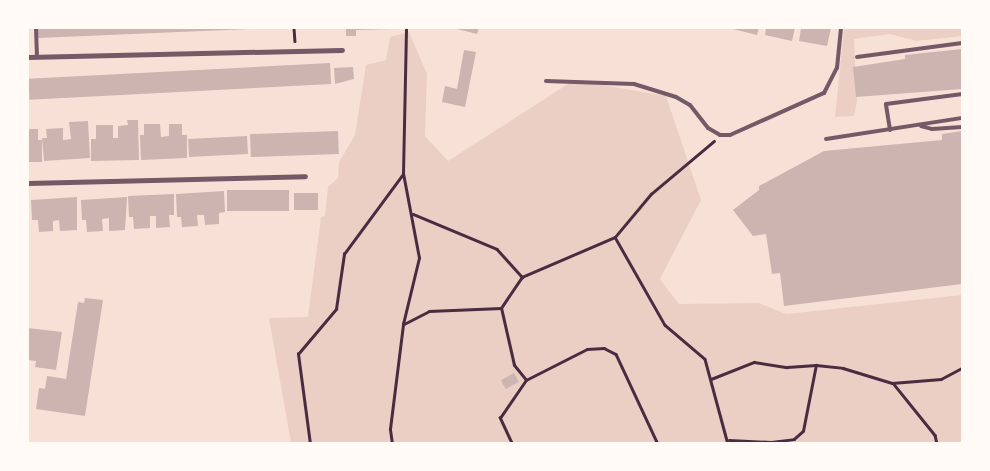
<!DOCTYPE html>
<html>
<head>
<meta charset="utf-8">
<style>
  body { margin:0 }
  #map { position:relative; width:990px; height:471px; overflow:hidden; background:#f7e1d7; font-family:"Libre Baskerville",serif }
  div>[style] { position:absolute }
  .green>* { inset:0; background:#ebcfc5 }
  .building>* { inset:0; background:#ccb4b1; transform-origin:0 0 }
  .path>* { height:2.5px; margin:-1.25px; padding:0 1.25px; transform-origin:1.25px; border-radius:1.25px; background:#4a2c40 }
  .service>* { height:4px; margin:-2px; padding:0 2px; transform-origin:2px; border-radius:2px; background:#755966 }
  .minor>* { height:5px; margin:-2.5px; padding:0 2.5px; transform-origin:2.5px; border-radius:2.5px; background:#755966 }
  span { translate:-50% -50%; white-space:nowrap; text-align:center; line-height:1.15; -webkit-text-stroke:4px #fffaf5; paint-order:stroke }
  .frame { position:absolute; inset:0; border:29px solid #fffaf5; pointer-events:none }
</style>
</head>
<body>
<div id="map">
  <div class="green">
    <div style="clip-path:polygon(844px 28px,962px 28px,962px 36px,916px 41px,890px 34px,854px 39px,857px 101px,854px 116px,835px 117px)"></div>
    <div style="clip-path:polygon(409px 32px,427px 74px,425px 136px,448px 161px,574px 80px,666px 96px,701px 200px,660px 279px,679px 304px,759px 303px,786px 314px,962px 295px,962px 443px,291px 443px,269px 318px,308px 317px,321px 217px,325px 216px,328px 187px,338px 178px,339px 162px,355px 135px,366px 65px,386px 60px,390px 37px)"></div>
  </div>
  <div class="building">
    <div style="clip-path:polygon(38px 28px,250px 28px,250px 29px,38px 38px)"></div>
    <div style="clip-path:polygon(346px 28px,393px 28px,393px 29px,356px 30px,356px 36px,346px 36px)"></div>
    <div style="clip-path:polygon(453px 28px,479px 28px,477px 34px)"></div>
    <div style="clip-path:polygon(729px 28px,759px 28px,757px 35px)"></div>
    <div style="clip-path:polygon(766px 28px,795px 28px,792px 41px,765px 35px)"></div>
    <div style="clip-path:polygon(801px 28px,831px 28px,827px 46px,799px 41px)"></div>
    <div style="clip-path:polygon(962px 49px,962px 89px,856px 97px,853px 67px,905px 59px,905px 55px)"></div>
    <div style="clip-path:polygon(464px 50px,476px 52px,465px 107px,442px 102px,445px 86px,457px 89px)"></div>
    <div style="left:330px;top:63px;width:21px;height:302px;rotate:87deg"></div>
    <div style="clip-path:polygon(353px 67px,354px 79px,335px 84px,334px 68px)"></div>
    <div style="clip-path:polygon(127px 120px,138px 120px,139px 160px,91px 161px,91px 139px,96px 139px,96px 125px,113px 125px,113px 138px,118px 138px,118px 126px,128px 125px)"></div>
    <div style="clip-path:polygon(88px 121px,90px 158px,44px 161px,42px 138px,47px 138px,46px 129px,63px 128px,63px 140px,71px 139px,69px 122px)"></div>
    <div style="clip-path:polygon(144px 124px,160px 124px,161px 137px,169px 136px,169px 124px,182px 124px,182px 135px,187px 135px,187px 158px,141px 160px,140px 135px,144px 135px)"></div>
    <div style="clip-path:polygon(28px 129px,38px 129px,38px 140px,42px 140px,42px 162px,28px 162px)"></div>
    <div style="left:338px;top:131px;width:23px;height:88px;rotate:88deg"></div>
    <div style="clip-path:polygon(962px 131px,962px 284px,784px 306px,780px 273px,772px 274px,766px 234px,753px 236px,733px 210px,759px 190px,759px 186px,824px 151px,942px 140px,942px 134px)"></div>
    <div style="left:247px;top:136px;width:18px;height:59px;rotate:87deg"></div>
    <div style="left:289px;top:190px;width:21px;height:62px;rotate:90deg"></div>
    <div style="clip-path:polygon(224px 191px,225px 212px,219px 213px,219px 224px,205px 225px,204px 215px,197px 215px,198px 226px,182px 227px,181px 217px,177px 217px,176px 194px)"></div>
    <div style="left:294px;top:193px;width:24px;height:17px"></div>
    <div style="clip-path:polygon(174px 194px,174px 215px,169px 215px,170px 227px,156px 228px,156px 216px,150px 216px,150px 228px,134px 229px,133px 217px,129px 217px,128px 196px)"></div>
    <div style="clip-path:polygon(77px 197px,77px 230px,60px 231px,59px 220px,53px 221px,53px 231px,39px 232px,38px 220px,32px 220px,31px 200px)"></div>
    <div style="clip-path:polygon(127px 197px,125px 230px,109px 231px,109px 218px,102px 219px,103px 231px,87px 232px,86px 220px,82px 220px,81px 200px)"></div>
    <div style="clip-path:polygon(85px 298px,103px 300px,85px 416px,36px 409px,39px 388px,45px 389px,47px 376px,66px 379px,78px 302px,84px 303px)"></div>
    <div style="clip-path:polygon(28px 328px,62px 332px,56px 370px,35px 367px,36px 361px,28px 360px)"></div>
    <div style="left:514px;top:373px;width:10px;height:15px;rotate:61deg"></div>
  </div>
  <div class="path">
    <div style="left:294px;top:28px;width:13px;rotate:86deg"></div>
    <div style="left:413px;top:214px;width:91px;rotate:22.6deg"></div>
    <div style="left:497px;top:249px;width:38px;rotate:48deg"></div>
    <div style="left:615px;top:237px;width:101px;rotate:60.4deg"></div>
    <div style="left:665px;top:325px;width:52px;rotate:40.4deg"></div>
    <div style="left:705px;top:359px;width:88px;rotate:74.9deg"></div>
    <div style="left:404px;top:324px;width:28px;rotate:-27deg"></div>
    <div style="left:429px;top:311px;width:72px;rotate:-2.4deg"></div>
    <div style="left:711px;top:379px;width:46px;rotate:-21.6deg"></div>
    <div style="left:754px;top:362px;width:33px;rotate:9deg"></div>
    <div style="left:787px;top:367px;width:29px;rotate:-4deg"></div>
    <div style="left:816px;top:365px;width:27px;rotate:6deg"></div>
    <div style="left:843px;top:368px;width:51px;rotate:17deg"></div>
    <div style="left:892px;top:383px;width:49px;rotate:-4.7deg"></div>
    <div style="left:941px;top:379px;width:24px;rotate:-28deg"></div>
    <div style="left:526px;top:380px;width:19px;rotate:-129deg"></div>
    <div style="left:514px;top:365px;width:58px;rotate:-102.8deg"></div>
    <div style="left:501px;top:308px;width:37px;rotate:-56deg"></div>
    <div style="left:522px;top:277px;width:101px;rotate:-23.3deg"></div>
    <div style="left:615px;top:237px;width:56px;rotate:-50.1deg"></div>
    <div style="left:651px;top:194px;width:82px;rotate:-40.1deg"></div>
    <div style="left:893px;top:383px;width:67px;rotate:51.1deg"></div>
    <div style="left:935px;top:435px;width:9px;rotate:77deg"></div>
    <div style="left:729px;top:440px;width:42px;rotate:2.7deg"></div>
    <div style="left:771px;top:442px;width:23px;rotate:-7deg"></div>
    <div style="left:794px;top:439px;width:12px;rotate:-42deg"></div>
    <div style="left:803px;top:431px;width:67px;rotate:-78.9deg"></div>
    <div style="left:310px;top:444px;width:91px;rotate:-97.6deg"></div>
    <div style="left:298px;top:354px;width:59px;rotate:-49.8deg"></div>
    <div style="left:336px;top:309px;width:56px;rotate:-81.7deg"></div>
    <div style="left:344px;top:254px;width:99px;rotate:-53.6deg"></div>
    <div style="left:392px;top:444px;width:15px;rotate:-98deg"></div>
    <div style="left:390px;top:429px;width:106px;rotate:-82.9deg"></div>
    <div style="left:403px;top:324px;width:68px;rotate:-76.4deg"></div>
    <div style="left:419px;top:258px;width:86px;rotate:-100.7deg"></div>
    <div style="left:403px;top:173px;width:145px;rotate:-88.8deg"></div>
    <div style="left:512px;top:444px;width:29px;rotate:-115deg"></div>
    <div style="left:500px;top:418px;width:46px;rotate:-55.6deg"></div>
    <div style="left:526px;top:380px;width:68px;rotate:-26.9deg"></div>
    <div style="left:587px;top:349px;width:17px;rotate:-3deg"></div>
    <div style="left:604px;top:348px;width:13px;rotate:27deg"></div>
    <div style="left:616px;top:354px;width:99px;rotate:65deg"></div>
  </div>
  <div class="service">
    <div style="left:36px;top:28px;width:29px;rotate:88deg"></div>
    <div style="left:857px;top:57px;width:106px;rotate:-7.6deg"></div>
    <div style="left:546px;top:81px;width:88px;rotate:2deg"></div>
    <div style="left:634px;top:84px;width:44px;rotate:17.2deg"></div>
    <div style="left:676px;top:97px;width:16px;rotate:30deg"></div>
    <div style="left:690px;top:105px;width:29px;rotate:52deg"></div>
    <div style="left:708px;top:128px;width:14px;rotate:30deg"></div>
    <div style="left:720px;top:135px;width:10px"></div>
    <div style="left:730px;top:135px;width:103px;rotate:-24.1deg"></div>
    <div style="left:824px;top:93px;width:28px;rotate:-63deg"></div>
    <div style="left:837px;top:68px;width:40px;rotate:-84.3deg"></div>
    <div style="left:921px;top:126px;width:11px;rotate:15deg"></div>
    <div style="left:932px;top:129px;width:30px;rotate:-4deg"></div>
    <div style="left:890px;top:130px;width:26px;rotate:-99deg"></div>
    <div style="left:886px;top:104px;width:77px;rotate:-7.5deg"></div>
    <div style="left:826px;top:139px;width:138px;rotate:-8.8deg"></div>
  </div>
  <div class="minor">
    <div style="left:28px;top:57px;width:314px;rotate:-1.3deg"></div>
    <div style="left:28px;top:183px;width:277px;rotate:-1.4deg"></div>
  </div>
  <div class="frame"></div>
</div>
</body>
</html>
